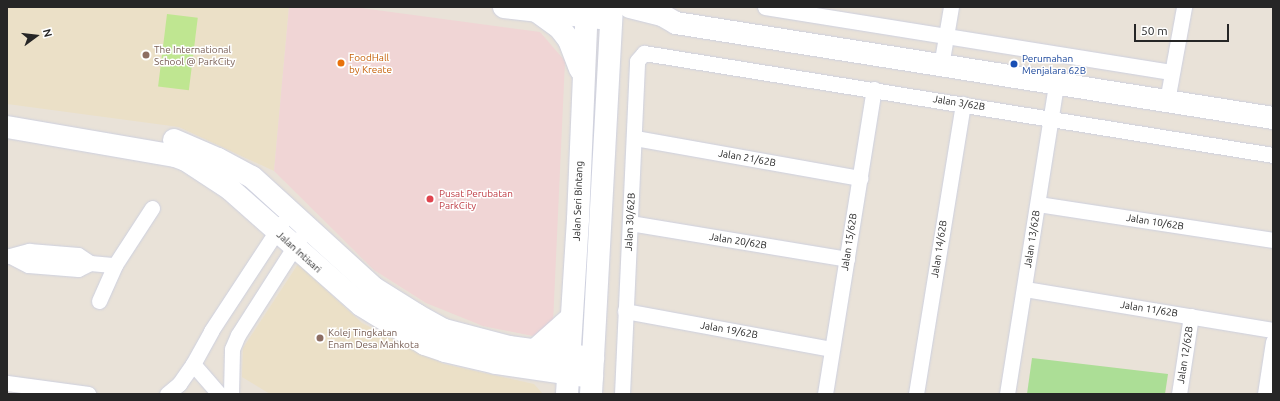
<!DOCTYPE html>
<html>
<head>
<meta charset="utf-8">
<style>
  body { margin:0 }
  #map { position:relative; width:1280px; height:401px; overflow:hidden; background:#e9e2d8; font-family:Ubuntu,sans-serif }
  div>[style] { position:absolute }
  .education>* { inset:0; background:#ebe0c7 }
  .medical>* { inset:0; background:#f0d5d5 }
  .green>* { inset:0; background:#acde96 }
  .pitch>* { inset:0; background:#bfe691; transform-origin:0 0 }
  .roads { filter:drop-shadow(0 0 1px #cdd0df) drop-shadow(0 0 1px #cdd0df) }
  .street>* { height:15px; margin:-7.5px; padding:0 7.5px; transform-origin:7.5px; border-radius:7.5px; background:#fff }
  .secondary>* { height:22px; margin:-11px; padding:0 11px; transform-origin:11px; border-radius:11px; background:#fff }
  .dots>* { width:11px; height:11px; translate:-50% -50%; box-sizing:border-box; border:2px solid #fff; border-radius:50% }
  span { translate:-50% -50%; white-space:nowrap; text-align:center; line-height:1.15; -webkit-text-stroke:3px #fff; paint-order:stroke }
  .education-label { font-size:10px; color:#785e54 }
  .left { translate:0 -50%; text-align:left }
  .food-label { font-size:10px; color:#c56008 }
  .transit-label { font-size:10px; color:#164399 }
  .street-label { font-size:10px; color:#262626 }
  .health-label { font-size:10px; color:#be3a42 }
  .frame { position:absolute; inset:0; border:8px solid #262626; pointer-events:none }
  .north { position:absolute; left:16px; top:16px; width:40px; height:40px; -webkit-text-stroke:3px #fff; paint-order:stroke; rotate:75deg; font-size:11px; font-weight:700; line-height:16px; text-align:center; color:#262626 }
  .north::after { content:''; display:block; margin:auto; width:14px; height:18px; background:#262626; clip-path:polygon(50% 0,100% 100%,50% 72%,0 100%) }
  .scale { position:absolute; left:1134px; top:24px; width:95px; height:18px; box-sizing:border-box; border:2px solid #262626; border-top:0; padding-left:5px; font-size:12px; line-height:14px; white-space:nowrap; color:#262626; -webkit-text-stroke:3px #fff; paint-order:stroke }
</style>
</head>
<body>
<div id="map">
  <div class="education">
    <div style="clip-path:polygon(7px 7px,289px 7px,274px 171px,179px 127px,7px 104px)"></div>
    <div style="clip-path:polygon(298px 264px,362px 323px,444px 364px,534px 384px,543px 394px,270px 394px,242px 377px,243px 348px)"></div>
  </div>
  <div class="medical">
    <div style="clip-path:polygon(289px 7px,354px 7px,540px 32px,565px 61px,553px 323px,533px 336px,483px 326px,426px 303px,374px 270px,274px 171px)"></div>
  </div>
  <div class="green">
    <div style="clip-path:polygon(1032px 358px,1168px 374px,1165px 394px,1027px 394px)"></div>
  </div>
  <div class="pitch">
    <div style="left:167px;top:14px;width:31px;height:73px;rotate:7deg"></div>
  </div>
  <div class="roads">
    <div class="street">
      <div style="left:765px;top:7px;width:411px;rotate:9.1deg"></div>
      <div style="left:941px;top:66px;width:60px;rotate:-80.4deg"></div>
      <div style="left:1167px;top:101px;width:96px;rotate:-79.7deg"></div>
      <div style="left:635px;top:138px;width:229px;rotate:10.1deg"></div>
      <div style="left:1038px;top:204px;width:238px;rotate:8.7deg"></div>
      <div style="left:630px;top:223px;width:220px;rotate:9.4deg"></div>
      <div style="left:90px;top:263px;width:13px;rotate:153deg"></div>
      <div style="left:78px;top:269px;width:50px;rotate:-175.4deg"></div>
      <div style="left:28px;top:265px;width:20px;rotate:-153deg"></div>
      <div style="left:10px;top:256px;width:20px;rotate:-15deg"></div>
      <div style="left:29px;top:251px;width:49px;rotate:4.7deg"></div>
      <div style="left:78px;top:255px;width:14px;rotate:34deg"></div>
      <div style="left:90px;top:263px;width:25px;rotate:5deg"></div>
      <div style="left:1025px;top:289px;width:251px;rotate:9.4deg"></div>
      <div style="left:99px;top:301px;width:39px;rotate:-66deg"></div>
      <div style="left:115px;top:265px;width:68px;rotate:-57deg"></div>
      <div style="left:625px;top:311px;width:210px;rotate:10.4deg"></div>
      <div style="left:193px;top:364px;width:38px;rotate:-61deg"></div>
      <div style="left:211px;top:331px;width:129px;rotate:-56.7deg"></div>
      <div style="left:7px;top:383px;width:82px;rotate:7.7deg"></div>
      <div style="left:167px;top:394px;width:16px;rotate:-40deg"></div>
      <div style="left:179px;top:384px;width:24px;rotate:-55deg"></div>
      <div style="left:193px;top:364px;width:40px;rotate:49deg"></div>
      <div style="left:231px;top:394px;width:45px;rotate:-88.7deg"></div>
      <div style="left:232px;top:349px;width:15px;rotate:-67deg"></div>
      <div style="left:238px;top:335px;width:115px;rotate:-57.4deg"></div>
      <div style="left:622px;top:394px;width:333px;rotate:-87.4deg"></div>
      <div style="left:637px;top:61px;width:11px;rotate:-49deg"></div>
      <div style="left:644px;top:53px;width:637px;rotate:9.21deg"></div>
      <div style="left:825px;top:394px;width:309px;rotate:-80.9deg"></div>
      <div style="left:916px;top:394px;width:294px;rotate:-80.8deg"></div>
      <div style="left:1007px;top:394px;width:314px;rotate:-81deg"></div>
      <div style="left:1179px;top:394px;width:79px;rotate:-81.3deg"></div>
      <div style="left:1265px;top:394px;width:53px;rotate:-81.3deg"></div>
    </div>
    <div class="secondary">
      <div style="left:504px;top:7px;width:97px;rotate:6.5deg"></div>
      <div style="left:630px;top:7px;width:33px;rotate:14deg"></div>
      <div style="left:662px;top:15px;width:16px;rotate:30deg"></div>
      <div style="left:676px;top:23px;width:605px;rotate:9.04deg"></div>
      <div style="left:538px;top:12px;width:26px;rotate:36deg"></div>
      <div style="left:559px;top:27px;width:16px;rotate:52deg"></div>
      <div style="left:569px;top:40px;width:31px;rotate:69deg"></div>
      <div style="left:7px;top:127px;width:170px;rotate:9.8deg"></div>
      <div style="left:175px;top:156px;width:12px;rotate:20deg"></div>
      <div style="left:186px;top:160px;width:53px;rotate:33.4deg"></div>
      <div style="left:230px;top:189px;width:175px;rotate:41.5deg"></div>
      <div style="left:361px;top:305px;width:75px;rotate:31.4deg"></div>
      <div style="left:425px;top:344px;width:21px;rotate:19deg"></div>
      <div style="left:445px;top:351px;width:52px;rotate:13.2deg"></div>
      <div style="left:496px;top:363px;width:97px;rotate:8.3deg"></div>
      <div style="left:174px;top:140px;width:48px;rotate:23.4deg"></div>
      <div style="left:218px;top:159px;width:38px;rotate:28deg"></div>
      <div style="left:252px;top:177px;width:165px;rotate:42.3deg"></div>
      <div style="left:374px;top:288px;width:51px;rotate:32.1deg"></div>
      <div style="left:417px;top:315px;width:31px;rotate:29deg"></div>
      <div style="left:444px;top:330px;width:67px;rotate:14.7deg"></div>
      <div style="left:509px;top:347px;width:85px;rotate:7.5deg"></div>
      <div style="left:534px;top:351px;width:50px;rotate:-41.7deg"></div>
      <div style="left:567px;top:394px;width:175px;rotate:-86.4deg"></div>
      <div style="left:578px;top:219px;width:212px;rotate:-87.6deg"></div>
      <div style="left:591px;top:394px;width:388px;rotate:-86.9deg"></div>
    </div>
  </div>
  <div class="dots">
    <div style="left:146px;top:55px;background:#8d6e63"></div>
    <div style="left:341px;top:63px;background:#e8710a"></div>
    <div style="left:1014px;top:64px;background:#1a4fb4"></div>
    <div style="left:430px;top:199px;background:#e0444e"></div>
    <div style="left:320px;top:338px;background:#8d6e63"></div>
  </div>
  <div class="education-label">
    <span class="left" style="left:154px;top:55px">The International<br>School @ ParkCity</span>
    <span class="left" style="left:328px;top:338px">Kolej Tingkatan<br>Enam Desa Mahkota</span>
  </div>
  <div class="food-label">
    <span class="left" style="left:349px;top:63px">FoodHall<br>by Kreate</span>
  </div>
  <div class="transit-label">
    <span class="left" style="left:1022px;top:64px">Perumahan<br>Menjalara 62B</span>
  </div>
  <div class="street-label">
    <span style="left:959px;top:103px;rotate:9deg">Jalan 3/62B</span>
    <span style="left:747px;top:158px;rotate:10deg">Jalan 21/62B</span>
    <span style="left:578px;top:201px;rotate:-88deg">Jalan Seri Bintang</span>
    <span style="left:630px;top:222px;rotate:-87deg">Jalan 30/62B</span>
    <span style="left:1155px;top:222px;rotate:9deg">Jalan 10/62B</span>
    <span style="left:1032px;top:239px;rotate:-81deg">Jalan 13/62B</span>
    <span style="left:738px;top:241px;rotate:9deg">Jalan 20/62B</span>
    <span style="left:849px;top:242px;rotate:-81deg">Jalan 15/62B</span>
    <span style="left:939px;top:249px;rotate:-81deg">Jalan 14/62B</span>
    <span style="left:299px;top:252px;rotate:42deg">Jalan Intisari</span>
    <span style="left:1149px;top:309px;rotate:9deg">Jalan 11/62B</span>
    <span style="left:729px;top:330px;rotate:10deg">Jalan 19/62B</span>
    <span style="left:1185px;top:355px;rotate:-81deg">Jalan 12/62B</span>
  </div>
  <div class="health-label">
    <span class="left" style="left:439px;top:199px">Pusat Perubatan<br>ParkCity</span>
  </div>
  <div class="frame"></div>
  <div class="north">N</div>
  <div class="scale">50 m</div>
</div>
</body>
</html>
